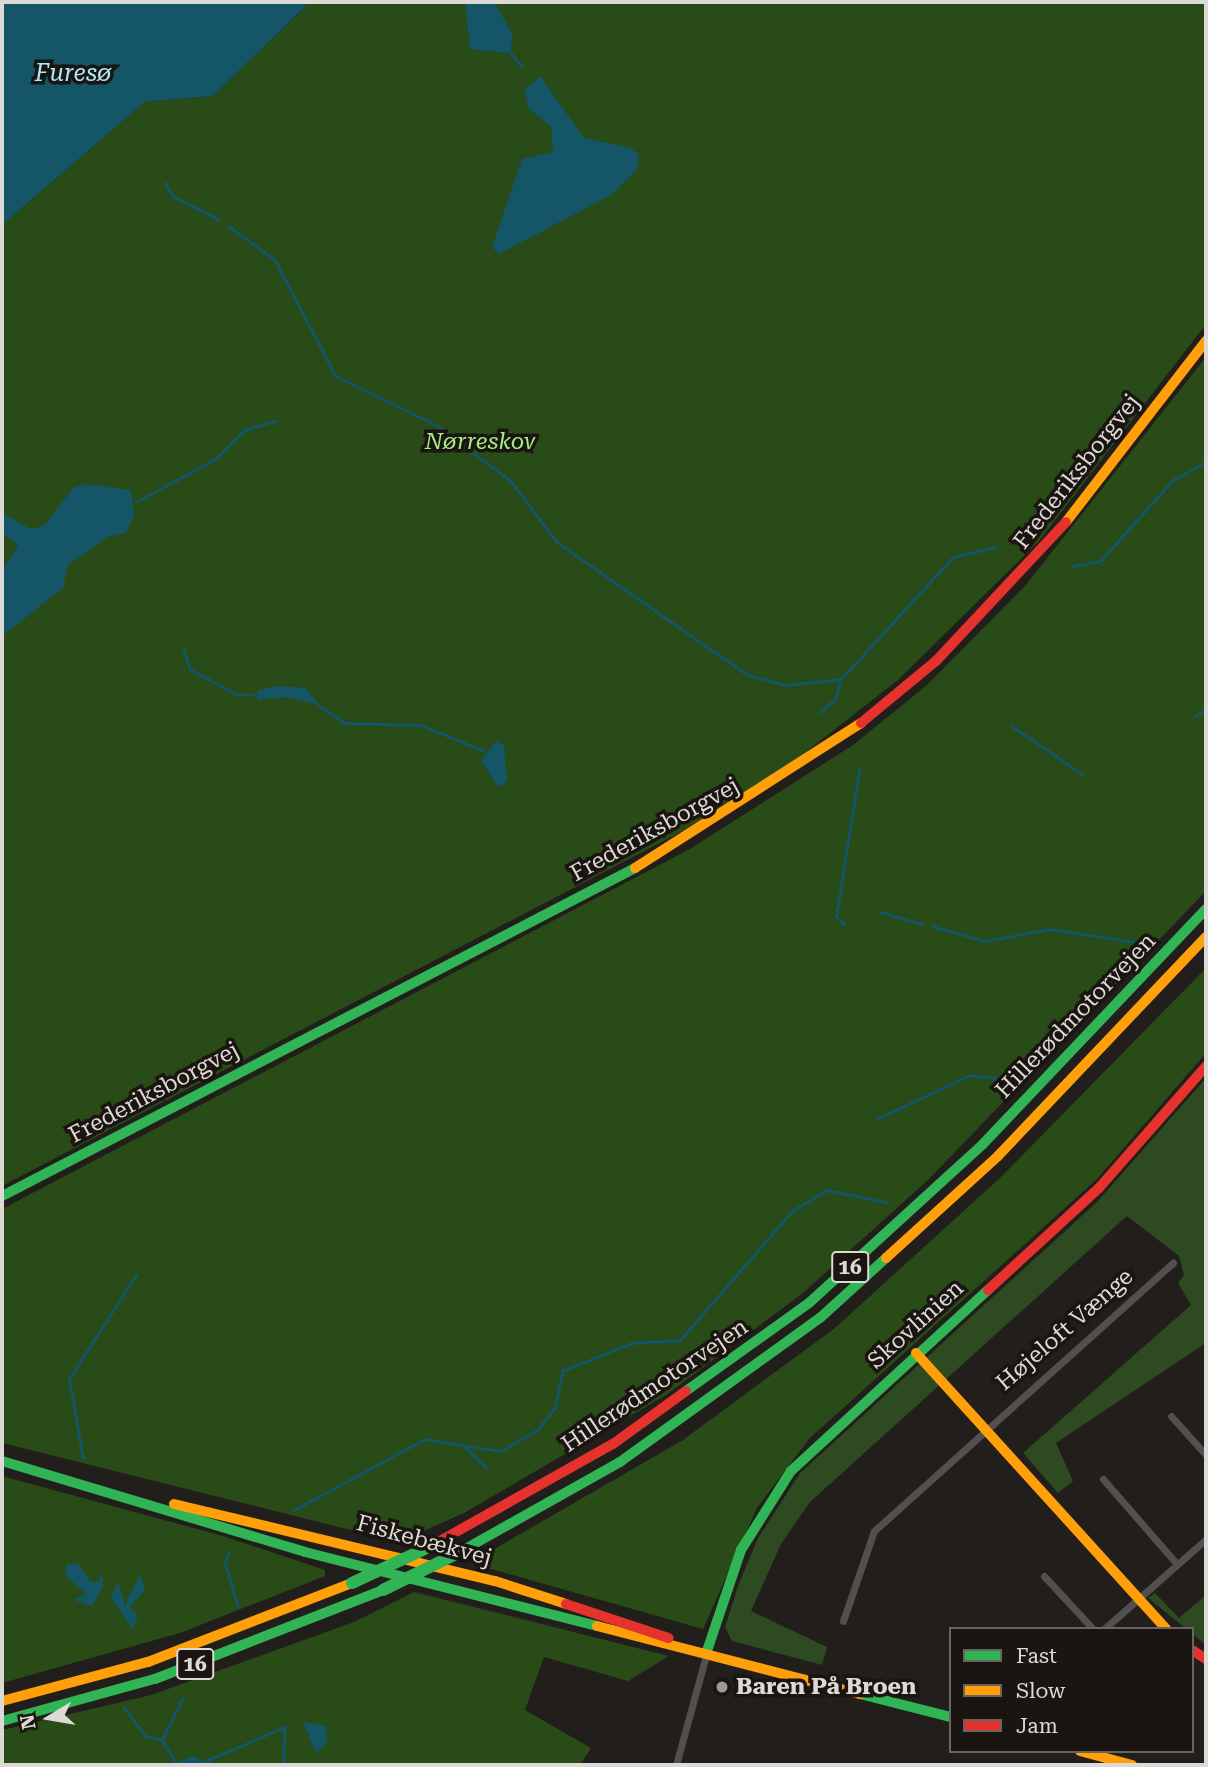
<!DOCTYPE html>
<html>
<head>
<meta charset="utf-8">
<style>
  body { margin:0 }
  #map { position:relative; width:1208px; height:1767px; overflow:hidden; background:#211e1b; font-family:"Roboto Serif",serif }
  div>[style] { position:absolute }
  .green>* { inset:0; background:#2e4a20 }
  .forest>* { inset:0; background:#284b17 }
  .water>* { inset:0; background:#145567 }
  .stream>* { height:2.5px; margin:-1.25px; padding:0 1.25px; transform-origin:1.25px; border-radius:1.25px; background:#145567 }
  .street>* { height:7px; margin:-3.5px; padding:0 3.5px; transform-origin:3.5px; border-radius:3.5px; background:#524f4f }
  .fast>* { height:10px; margin:-5px; padding:0 5px; transform-origin:5px; border-radius:5px; background:#30b455 }
  .slow>* { height:10px; margin:-5px; padding:0 5px; transform-origin:5px; border-radius:5px; background:#ff9f0a }
  .jam>* { height:10px; margin:-5px; padding:0 5px; transform-origin:5px; border-radius:5px; background:#e5322d }
  .fast-bridge>* { height:12px; margin:-6px; padding:0 6px; transform-origin:6px; border-radius:6px; background:#30b455 }
  .dots>* { width:19px; height:19px; translate:-50% -50%; box-sizing:border-box; border:4px solid #1a1510; border-radius:50% }
  span { translate:-50% -50%; white-space:nowrap; text-align:center; line-height:1.15; -webkit-text-stroke:7px #1a1510; paint-order:stroke }
  .shield-label span { padding:2px 5px; background:#1a1510; border:2px solid; border-radius:5px; -webkit-text-stroke-width:0 }
  .shield-label { font-size:21px; color:#dddad6; font-weight:700 }
  .park-label { font-size:23px; color:#a3ed85; font-style:italic }
  .street-label { font-size:23px; color:#dddad6 }
  .poi-label { font-size:23px; color:#dddad6; font-weight:700 }
  .left { translate:0 -50%; text-align:left }
  .water-label { font-size:24px; color:#b1e7fc; font-style:italic }
  .frame { position:absolute; inset:0; border:4px solid #dddad6; pointer-events:none }
  .legend { position:absolute; left:949px; top:1627px; width:245px; height:126px; box-sizing:border-box; background:#1a1510; border:2px solid #68645f; margin:0; padding:9px 12px; list-style:none; font-size:21px; color:#dddad6 }
  .legend li { display:flex; align-items:center; gap:14px; height:35px }
  .legend b { width:35px; border:2px solid #68645f }
  .north { position:absolute; left:14px; top:1683px; width:70px; height:70px; -webkit-text-stroke:5px #1a1510; paint-order:stroke; rotate:259deg; font-size:19px; font-weight:700; line-height:28px; text-align:center; color:#dddad6 }
  .north::after { content:''; display:block; margin:auto; width:24px; height:32px; background:#dddad6; clip-path:polygon(50% 0,100% 100%,50% 72%,0 100%) }
</style>
</head>
<body>
<div id="map">
  <div class="green">
    <div style="clip-path:polygon(1206px 1078px,1206px 1343px,1056px 1443px,1073px 1481px,1058px 1493px,1023px 1453px,1191px 1305px,1178px 1283px,1184px 1275px,1179px 1256px,1127px 1216px,810px 1502px,781px 1544px,751px 1611px,827px 1647px,822px 1665px,732px 1641px,725px 1627px,738px 1586px,758px 1538px,800px 1473px,1097px 1202px)"></div>
    <div style="clip-path:polygon(1155px 1593px,1179px 1618px,1206px 1595px,1206px 1645px,1148px 1598px)"></div>
  </div>
  <div class="forest">
    <div style="clip-path:polygon(310px 2px,1206px 2px,1206px 324px,1040px 540px,898px 680px,788px 766px,679px 833px,2px 1186px,2px 225px,145px 102px,213px 96px)"></div>
    <div style="clip-path:polygon(1206px 357px,1206px 891px,929px 1179px,803px 1293px,666px 1395px,464px 1513px,399px 1542px,2px 1443px,2px 1209px,690px 849px,853px 745px,927px 685px,1025px 586px)"></div>
    <div style="clip-path:polygon(1206px 968px,1206px 1053px,1097px 1179px,809px 1439px,757px 1508px,703px 1629px,470px 1563px,683px 1440px,835px 1328px,1000px 1178px)"></div>
    <div style="clip-path:polygon(2px 1476px,223px 1536px,325px 1570px,325px 1576px,180px 1633px,2px 1683px)"></div>
    <div style="clip-path:polygon(414px 1592px,669px 1656px,628px 1681px,544px 1657px,525px 1710px,591px 1748px,580px 1765px,2px 1765px,2px 1730px,151px 1695px,354px 1622px)"></div>
  </div>
  <div class="water">
    <div style="clip-path:polygon(2px 2px,310px 2px,213px 96px,145px 102px,2px 225px)"></div>
    <div style="clip-path:polygon(465px 2px,494px 2px,512px 33px,511px 53px,470px 49px)"></div>
    <div style="clip-path:polygon(540px 76px,584px 138px,631px 148px,639px 155px,637px 169px,613px 194px,499px 254px,492px 247px,522px 159px,553px 152px,551px 126px,529px 109px,524px 90px)"></div>
    <div style="clip-path:polygon(85px 484px,131px 490px,134px 515px,126px 533px,107px 537px,68px 565px,63px 588px,2px 636px,2px 571px,18px 545px,2px 533px,2px 513px,31px 529px,45px 525px,73px 488px)"></div>
    <div style="clip-path:polygon(275px 686px,306px 688px,319px 705px,286px 697px,257px 700px,257px 691px)"></div>
    <div style="clip-path:polygon(496px 741px,504px 745px,507px 781px,498px 787px,481px 761px)"></div>
    <div style="clip-path:polygon(67px 1564px,78px 1564px,91px 1582px,99px 1582px,102px 1570px,103px 1586px,92px 1606px,73px 1600px,87px 1595px,65px 1575px)"></div>
    <div style="clip-path:polygon(140px 1574px,145px 1590px,129px 1607px,138px 1616px,133px 1629px,111px 1598px,118px 1583px,125px 1605px)"></div>
    <div style="clip-path:polygon(303px 1722px,326px 1726px,327px 1742px,316px 1753px)"></div>
    <div style="clip-path:polygon(193px 1756px,202px 1761px,218px 1763px,170px 1765px)"></div>
  </div>
  <div class="stream">
    <div style="left:511px;top:53px;width:17px;rotate:50deg"></div>
    <div style="left:165px;top:182px;width:16px;rotate:60deg"></div>
    <div style="left:173px;top:196px;width:51px;rotate:27.1deg"></div>
    <div style="left:229px;top:226px;width:57px;rotate:36.5deg"></div>
    <div style="left:275px;top:260px;width:131px;rotate:62.3deg"></div>
    <div style="left:336px;top:376px;width:114px;rotate:26.1deg"></div>
    <div style="left:438px;top:426px;width:91px;rotate:37deg"></div>
    <div style="left:511px;top:481px;width:76px;rotate:53deg"></div>
    <div style="left:557px;top:542px;width:233px;rotate:34.9deg"></div>
    <div style="left:748px;top:675px;width:38px;rotate:15deg"></div>
    <div style="left:785px;top:685px;width:56px;rotate:-6.1deg"></div>
    <div style="left:841px;top:679px;width:21px;rotate:104deg"></div>
    <div style="left:836px;top:699px;width:20px;rotate:139deg"></div>
    <div style="left:136px;top:502px;width:92px;rotate:-28.5deg"></div>
    <div style="left:217px;top:458px;width:39px;rotate:-46deg"></div>
    <div style="left:244px;top:430px;width:33px;rotate:-16deg"></div>
    <div style="left:1073px;top:566px;width:27px;rotate:-10deg"></div>
    <div style="left:1100px;top:561px;width:109px;rotate:-48deg"></div>
    <div style="left:1173px;top:480px;width:38px;rotate:-29deg"></div>
    <div style="left:184px;top:649px;width:21px;rotate:73deg"></div>
    <div style="left:190px;top:669px;width:55px;rotate:28.4deg"></div>
    <div style="left:238px;top:695px;width:16px"></div>
    <div style="left:841px;top:679px;width:166px;rotate:-47.4deg"></div>
    <div style="left:953px;top:557px;width:44px;rotate:-13.1deg"></div>
    <div style="left:319px;top:705px;width:32px;rotate:35deg"></div>
    <div style="left:345px;top:723px;width:76px;rotate:1.5deg"></div>
    <div style="left:421px;top:725px;width:68px;rotate:22.4deg"></div>
    <div style="left:1195px;top:716px;width:13px;rotate:-29deg"></div>
    <div style="left:1012px;top:726px;width:85px;rotate:34.4deg"></div>
    <div style="left:881px;top:912px;width:43px;rotate:16.3deg"></div>
    <div style="left:845px;top:925px;width:12px;rotate:-138deg"></div>
    <div style="left:836px;top:917px;width:148px;rotate:-81deg"></div>
    <div style="left:932px;top:926px;width:55px;rotate:15.8deg"></div>
    <div style="left:985px;top:941px;width:66px;rotate:-10.5deg"></div>
    <div style="left:1050px;top:929px;width:93px;rotate:8.7deg"></div>
    <div style="left:877px;top:1119px;width:103px;rotate:-25.3deg"></div>
    <div style="left:970px;top:1075px;width:43px;rotate:6.6deg"></div>
    <div style="left:464px;top:1446px;width:32px;rotate:44deg"></div>
    <div style="left:83px;top:1459px;width:81px;rotate:-99.9deg"></div>
    <div style="left:69px;top:1379px;width:124px;rotate:-57.2deg"></div>
    <div style="left:294px;top:1510px;width:149px;rotate:-28.5deg"></div>
    <div style="left:425px;top:1439px;width:77px;rotate:9deg"></div>
    <div style="left:501px;top:1451px;width:42px;rotate:-30.3deg"></div>
    <div style="left:537px;top:1430px;width:28px;rotate:-51deg"></div>
    <div style="left:555px;top:1408px;width:38px;rotate:-79deg"></div>
    <div style="left:562px;top:1371px;width:75px;rotate:-21.8deg"></div>
    <div style="left:632px;top:1343px;width:48px;rotate:-3.6deg"></div>
    <div style="left:680px;top:1340px;width:171px;rotate:-49deg"></div>
    <div style="left:792px;top:1211px;width:41px;rotate:-31deg"></div>
    <div style="left:827px;top:1190px;width:60px;rotate:11.5deg"></div>
    <div style="left:230px;top:1552px;width:11px;rotate:117deg"></div>
    <div style="left:225px;top:1562px;width:46px;rotate:73.5deg"></div>
    <div style="left:124px;top:1707px;width:36px;rotate:53deg"></div>
    <div style="left:146px;top:1736px;width:16px;rotate:14deg"></div>
    <div style="left:208px;top:1760px;width:84px;rotate:-23.2deg"></div>
    <div style="left:285px;top:1727px;width:38px;rotate:92deg"></div>
    <div style="left:175px;top:1762px;width:26px;rotate:-121deg"></div>
    <div style="left:162px;top:1740px;width:46px;rotate:-64deg"></div>
  </div>
  <div class="street">
    <div style="left:1171px;top:1416px;width:52px;rotate:48.1deg"></div>
    <div style="left:1103px;top:1479px;width:113px;rotate:49deg"></div>
    <div style="left:1044px;top:1576px;width:72px;rotate:47.2deg"></div>
    <div style="left:843px;top:1621px;width:95px;rotate:-71deg"></div>
    <div style="left:874px;top:1531px;width:402px;rotate:-41.9deg"></div>
    <div style="left:1104px;top:1629px;width:136px;rotate:-41.4deg"></div>
    <div style="left:676px;top:1765px;width:117px;rotate:-74.7deg"></div>
  </div>
  <div class="fast">
    <div style="left:2px;top:1196px;width:713px;rotate:-27.39deg"></div>
    <div style="left:686px;top:1391px;width:151px;rotate:-35.6deg"></div>
    <div style="left:809px;top:1303px;width:236px;rotate:-42.4deg"></div>
    <div style="left:983px;top:1144px;width:324px;rotate:-46.5deg"></div>
    <div style="left:2px;top:1461px;width:316px;rotate:16.7deg"></div>
    <div style="left:305px;top:1552px;width:301px;rotate:14.2deg"></div>
    <div style="left:458px;top:1553px;width:186px;rotate:-29.3deg"></div>
    <div style="left:620px;top:1462px;width:246px;rotate:-35.8deg"></div>
    <div style="left:820px;top:1318px;width:89px;rotate:-42.3deg"></div>
    <div style="left:707px;top:1651px;width:107px;rotate:-71.4deg"></div>
    <div style="left:741px;top:1550px;width:93px;rotate:-57.7deg"></div>
    <div style="left:791px;top:1471px;width:268px;rotate:-42.6deg"></div>
    <div style="left:860px;top:1694px;width:94px;rotate:14.2deg"></div>
    <div style="left:2px;top:1721px;width:159px;rotate:-15.4deg"></div>
    <div style="left:155px;top:1679px;width:245px;rotate:-21.3deg"></div>
  </div>
  <div class="slow">
    <div style="left:1066px;top:522px;width:229px;rotate:-52.3deg"></div>
    <div style="left:635px;top:868px;width:269px;rotate:-32.7deg"></div>
    <div style="left:886px;top:1258px;width:151px;rotate:-42.3deg"></div>
    <div style="left:998px;top:1156px;width:302px;rotate:-46.5deg"></div>
    <div style="left:916px;top:1353px;width:372px;rotate:47.8deg"></div>
    <div style="left:174px;top:1504px;width:330px;rotate:13.5deg"></div>
    <div style="left:495px;top:1581px;width:75px;rotate:17.9deg"></div>
    <div style="left:597px;top:1626px;width:272px;rotate:14.5deg"></div>
    <div style="left:2px;top:1701px;width:151px;rotate:-15deg"></div>
    <div style="left:148px;top:1662px;width:219px;rotate:-21.2deg"></div>
    <div style="left:1080px;top:1751px;width:54px;rotate:15.1deg"></div>
  </div>
  <div class="jam">
    <div style="left:861px;top:723px;width:97px;rotate:-39.6deg"></div>
    <div style="left:936px;top:661px;width:190px;rotate:-46.9deg"></div>
    <div style="left:988px;top:1290px;width:151px;rotate:-42.6deg"></div>
    <div style="left:1099px;top:1188px;width:162px;rotate:-48.7deg"></div>
    <div style="left:431px;top:1546px;width:209px;rotate:-29.3deg"></div>
    <div style="left:613px;top:1444px;width:90px;rotate:-36deg"></div>
    <div style="left:566px;top:1604px;width:108px;rotate:18.3deg"></div>
    <div style="left:1192px;top:1650px;width:17px;rotate:33deg"></div>
  </div>
  <div class="fast-bridge">
    <div style="left:352px;top:1583px;width:87px;rotate:-25.1deg"></div>
    <div style="left:383px;top:1590px;width:84px;rotate:-26.3deg"></div>
  </div>
  <div class="dots">
    <div style="left:722px;top:1687px;background:#9b9895"></div>
  </div>
  <div class="shield-label">
    <span style="left:850px;top:1267px">16</span>
    <span style="left:195px;top:1664px">16</span>
  </div>
  <div class="park-label">
    <span style="left:480px;top:442px">Nørreskov</span>
  </div>
  <div class="street-label">
    <span style="left:1077px;top:472px;rotate:-52deg">Frederiksborgvej</span>
    <span style="left:655px;top:830px;rotate:-29deg">Frederiksborgvej</span>
    <span style="left:1076px;top:1016px;rotate:-46deg">Hillerødmotorvejen</span>
    <span style="left:154px;top:1093px;rotate:-28deg">Frederiksborgvej</span>
    <span style="left:916px;top:1325px;rotate:-42deg">Skovlinien</span>
    <span style="left:1065px;top:1330px;rotate:-41deg">Højeloft Vænge</span>
    <span style="left:655px;top:1386px;rotate:-34deg">Hillerødmotorvejen</span>
    <span style="left:424px;top:1541px;rotate:15deg">Fiskebækvej</span>
  </div>
  <div class="poi-label">
    <span class="left" style="left:736px;top:1687px">Baren På Broen</span>
  </div>
  <div class="water-label">
    <span style="left:73px;top:74px">Furesø</span>
  </div>
  <div class="frame"></div>
  <ul class="legend">
  <li><b style="height:9px;background:#30b455"></b>Fast</li>
  <li><b style="height:9px;background:#ff9f0a"></b>Slow</li>
  <li><b style="height:9px;background:#e5322d"></b>Jam</li>
  </ul>
  <div class="north">N</div>
</div>
</body>
</html>
